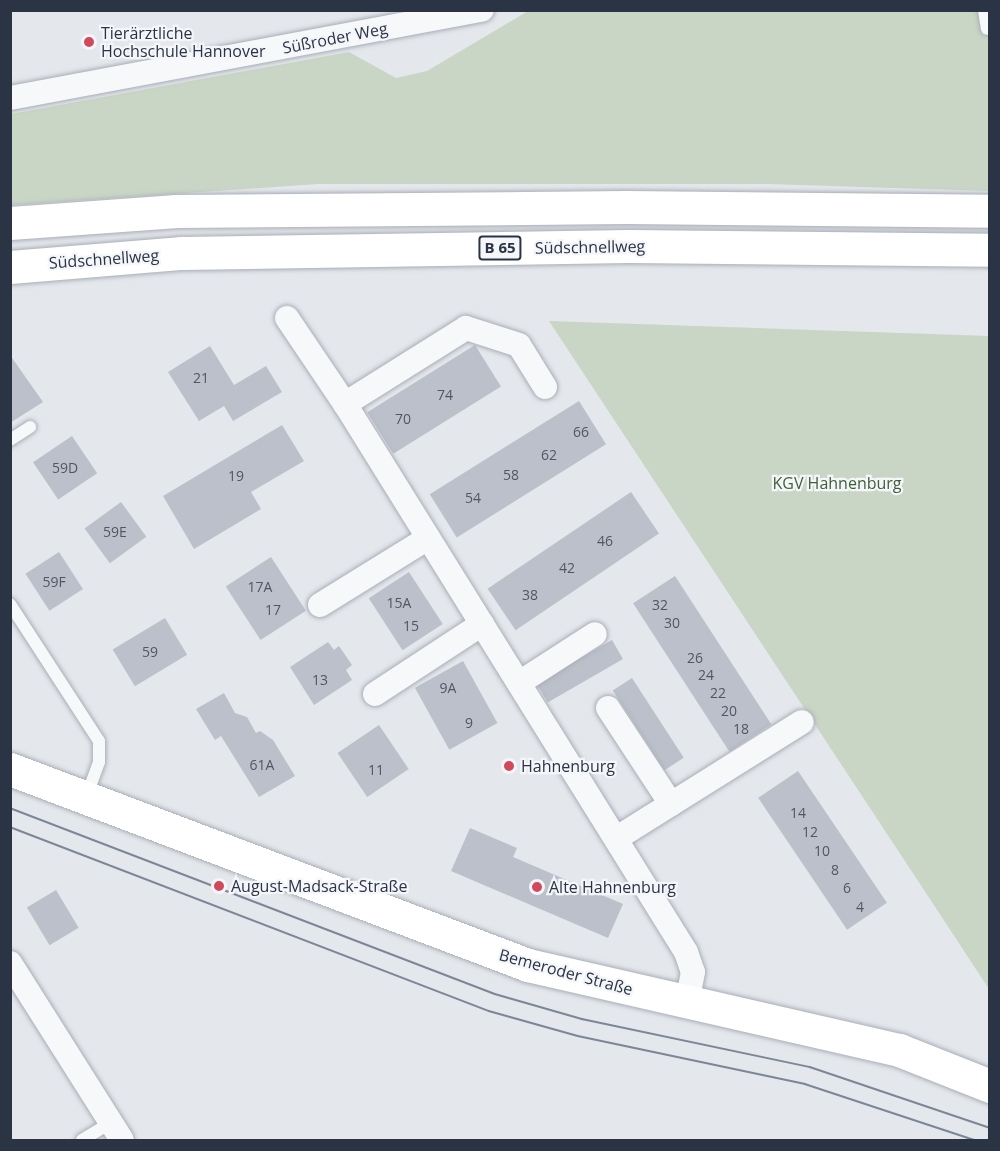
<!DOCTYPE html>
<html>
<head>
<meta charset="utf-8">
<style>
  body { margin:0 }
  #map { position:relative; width:1000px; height:1151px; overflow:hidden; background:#e4e7ec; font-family:"Open Sans",sans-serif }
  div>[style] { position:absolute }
  .green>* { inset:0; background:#c9d6c5 }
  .building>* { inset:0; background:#bbc0ca; transform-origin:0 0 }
  .roads { filter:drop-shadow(0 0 2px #a9aeb7) drop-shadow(0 0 2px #a9aeb7) }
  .lane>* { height:12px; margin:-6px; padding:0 6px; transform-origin:6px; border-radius:6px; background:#f7f8fa }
  .street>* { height:24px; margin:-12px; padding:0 12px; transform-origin:12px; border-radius:12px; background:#f7f8fa }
  .secondary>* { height:33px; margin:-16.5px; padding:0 16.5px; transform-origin:16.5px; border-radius:16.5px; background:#fff }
  .highway>* { height:33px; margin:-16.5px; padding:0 16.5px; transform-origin:16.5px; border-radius:16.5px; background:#fff }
  .tram>* { height:1.5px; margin:-0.75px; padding:0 0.75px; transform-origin:0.75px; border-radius:0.75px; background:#7d8696 }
  .dots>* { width:16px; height:16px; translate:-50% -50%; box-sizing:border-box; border:3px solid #f4f6f9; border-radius:50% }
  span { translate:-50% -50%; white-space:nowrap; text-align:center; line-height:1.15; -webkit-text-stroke:4.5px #f4f6f9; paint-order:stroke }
  .number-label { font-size:14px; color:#4f5766 }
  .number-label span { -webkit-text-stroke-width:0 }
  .shield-label span { padding:2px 4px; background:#f4f6f9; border:2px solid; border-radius:4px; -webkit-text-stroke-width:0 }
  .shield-label { font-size:15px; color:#2b3445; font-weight:700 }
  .poi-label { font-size:16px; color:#2b3445 }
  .left { translate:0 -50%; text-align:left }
  .street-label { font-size:16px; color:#2b3445 }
  .park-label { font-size:16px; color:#3f6138 }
  .frame { position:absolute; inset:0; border:12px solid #2b3445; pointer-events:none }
</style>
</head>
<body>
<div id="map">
  <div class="green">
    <div style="clip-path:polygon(528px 11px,989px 11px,989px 191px,767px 184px,318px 184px,11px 205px,11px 114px,349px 52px,396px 78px,427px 71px)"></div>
    <div style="clip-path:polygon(549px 321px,989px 336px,989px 989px,924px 890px)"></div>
  </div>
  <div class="building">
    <div style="left:475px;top:345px;width:49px;height:127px;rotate:58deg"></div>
    <div style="clip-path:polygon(210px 346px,234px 385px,266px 366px,282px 392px,233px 421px,224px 406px,199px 421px,168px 372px)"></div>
    <div style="clip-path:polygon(10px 355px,43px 402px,10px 423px)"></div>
    <div style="left:579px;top:401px;width:51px;height:176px;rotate:58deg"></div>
    <div style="clip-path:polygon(282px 425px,304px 461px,251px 492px,261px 509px,194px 549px,163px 496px)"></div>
    <div style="left:72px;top:436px;width:45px;height:47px;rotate:56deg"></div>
    <div style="left:631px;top:492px;width:50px;height:173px;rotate:56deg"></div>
    <div style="left:121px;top:502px;width:43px;height:45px;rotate:54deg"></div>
    <div style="left:59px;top:552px;width:44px;height:40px;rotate:57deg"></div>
    <div style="left:271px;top:557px;width:64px;height:54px;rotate:57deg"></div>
    <div style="left:409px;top:572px;width:62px;height:48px;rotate:57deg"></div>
    <div style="left:675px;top:576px;width:177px;height:50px;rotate:57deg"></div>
    <div style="left:165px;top:618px;width:43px;height:61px;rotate:59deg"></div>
    <div style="left:612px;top:640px;width:22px;height:87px;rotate:60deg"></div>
    <div style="clip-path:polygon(328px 642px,334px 650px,339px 646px,352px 665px,346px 670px,352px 680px,314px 705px,290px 667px)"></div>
    <div style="left:463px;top:661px;width:71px;height:55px;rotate:61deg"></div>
    <div style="left:632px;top:678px;width:95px;height:23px;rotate:57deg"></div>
    <div style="clip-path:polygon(224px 693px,235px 713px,247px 717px,256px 733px,260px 731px,273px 740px,295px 776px,259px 797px,221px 736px,215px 740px,196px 709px)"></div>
    <div style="left:379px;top:725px;width:53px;height:50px;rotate:56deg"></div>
    <div style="left:798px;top:771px;width:159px;height:48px;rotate:56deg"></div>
    <div style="clip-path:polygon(470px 828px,517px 848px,513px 857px,623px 904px,608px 938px,451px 871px)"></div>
    <div style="left:56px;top:890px;width:44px;height:34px;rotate:59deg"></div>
  </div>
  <div class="roads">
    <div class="lane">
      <div style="left:984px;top:10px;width:19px;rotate:81deg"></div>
      <div style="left:10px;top:440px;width:24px;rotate:-33deg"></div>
      <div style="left:10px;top:604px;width:163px;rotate:57deg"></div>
      <div style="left:99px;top:741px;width:21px;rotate:90deg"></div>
      <div style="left:99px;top:762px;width:35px;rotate:110deg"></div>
      <div style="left:82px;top:1140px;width:33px;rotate:-31deg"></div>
    </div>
    <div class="street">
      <div style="left:10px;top:98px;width:480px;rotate:-10.6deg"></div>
      <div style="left:287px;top:318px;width:104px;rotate:56deg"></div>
      <div style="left:545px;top:387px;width:49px;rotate:-121.8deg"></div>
      <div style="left:519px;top:345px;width:56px;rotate:-162.2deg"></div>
      <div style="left:466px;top:328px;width:143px;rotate:147.9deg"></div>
      <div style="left:345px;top:404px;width:645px;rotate:58.11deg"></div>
      <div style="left:686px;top:952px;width:21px;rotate:71deg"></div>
      <div style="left:693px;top:972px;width:31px;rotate:101deg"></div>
      <div style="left:320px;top:605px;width:127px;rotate:-31.8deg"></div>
      <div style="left:519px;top:683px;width:90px;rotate:-32.8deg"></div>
      <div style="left:375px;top:694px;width:128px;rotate:-33.2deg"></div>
      <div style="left:608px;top:708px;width:115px;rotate:56.7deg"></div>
      <div style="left:617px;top:838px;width:218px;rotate:-32.1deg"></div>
      <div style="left:10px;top:963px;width:209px;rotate:57.7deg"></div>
    </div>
    <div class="secondary">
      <div style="left:10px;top:769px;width:554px;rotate:20.73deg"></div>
      <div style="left:528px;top:965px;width:381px;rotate:12.9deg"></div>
      <div style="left:899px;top:1050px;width:98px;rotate:21.6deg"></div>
    </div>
    <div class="highway">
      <div style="left:10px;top:223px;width:167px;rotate:-4.1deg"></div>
      <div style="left:177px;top:211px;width:449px;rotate:-0.5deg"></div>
      <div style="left:626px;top:207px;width:364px;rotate:0.6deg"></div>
      <div style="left:10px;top:267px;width:173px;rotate:-4.7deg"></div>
      <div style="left:182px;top:253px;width:447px;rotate:-0.9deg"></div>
      <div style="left:629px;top:246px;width:361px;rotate:0.6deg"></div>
    </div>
  </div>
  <div class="tram">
    <div style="left:10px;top:808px;width:519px;rotate:20.98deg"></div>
    <div style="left:495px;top:994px;width:91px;rotate:16deg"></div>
    <div style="left:582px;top:1019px;width:233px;rotate:11.9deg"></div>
    <div style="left:810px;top:1067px;width:190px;rotate:18.7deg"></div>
    <div style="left:10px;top:827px;width:513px;rotate:21.01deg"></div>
    <div style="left:489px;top:1011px;width:92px;rotate:15.7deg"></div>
    <div style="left:578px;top:1036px;width:232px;rotate:11.9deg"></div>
    <div style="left:805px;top:1084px;width:178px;rotate:18.3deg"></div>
  </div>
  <div class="dots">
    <div style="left:89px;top:42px;background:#d1495b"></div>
    <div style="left:509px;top:766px;background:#d1495b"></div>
    <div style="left:219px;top:886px;background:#d1495b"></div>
    <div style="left:537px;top:887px;background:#d1495b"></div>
  </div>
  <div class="number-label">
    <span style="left:201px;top:378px">21</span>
    <span style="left:445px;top:395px">74</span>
    <span style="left:403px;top:419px">70</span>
    <span style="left:581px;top:432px">66</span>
    <span style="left:549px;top:455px">62</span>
    <span style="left:65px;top:468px">59D</span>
    <span style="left:511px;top:475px">58</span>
    <span style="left:236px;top:476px">19</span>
    <span style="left:473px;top:498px">54</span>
    <span style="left:115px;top:532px">59E</span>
    <span style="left:605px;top:541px">46</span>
    <span style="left:567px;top:568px">42</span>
    <span style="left:54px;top:582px">59F</span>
    <span style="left:260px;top:587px">17A</span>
    <span style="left:530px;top:595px">38</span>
    <span style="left:399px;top:603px">15A</span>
    <span style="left:660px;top:605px">32</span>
    <span style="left:273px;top:610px">17</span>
    <span style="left:672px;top:623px">30</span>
    <span style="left:411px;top:626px">15</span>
    <span style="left:150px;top:652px">59</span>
    <span style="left:695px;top:658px">26</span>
    <span style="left:706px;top:675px">24</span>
    <span style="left:320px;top:680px">13</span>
    <span style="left:448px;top:688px">9A</span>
    <span style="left:718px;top:693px">22</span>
    <span style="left:729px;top:711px">20</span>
    <span style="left:469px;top:723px">9</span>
    <span style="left:741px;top:729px">18</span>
    <span style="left:262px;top:765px">61A</span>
    <span style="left:376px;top:770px">11</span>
    <span style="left:798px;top:813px">14</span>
    <span style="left:810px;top:832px">12</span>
    <span style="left:822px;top:851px">10</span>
    <span style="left:835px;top:870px">8</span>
    <span style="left:847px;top:888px">6</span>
    <span style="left:860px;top:907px">4</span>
  </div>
  <div class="shield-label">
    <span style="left:500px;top:248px">B 65</span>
  </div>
  <div class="poi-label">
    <span class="left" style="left:101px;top:42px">Tierärztliche<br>Hochschule Hannover</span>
    <span class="left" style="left:521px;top:766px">Hahnenburg</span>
    <span class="left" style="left:231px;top:886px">August-Madsack-Straße</span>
    <span class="left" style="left:549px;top:887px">Alte Hahnenburg</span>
  </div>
  <div class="street-label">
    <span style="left:335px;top:38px;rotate:-11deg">Süßroder Weg</span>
    <span style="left:590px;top:247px;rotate:-1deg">Südschnellweg</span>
    <span style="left:104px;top:259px;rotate:-4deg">Südschnellweg</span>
    <span style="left:566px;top:972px;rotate:15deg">Bemeroder Straße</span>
  </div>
  <div class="park-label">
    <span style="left:837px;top:483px">KGV Hahnenburg</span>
  </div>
  <div class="frame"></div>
</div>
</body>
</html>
